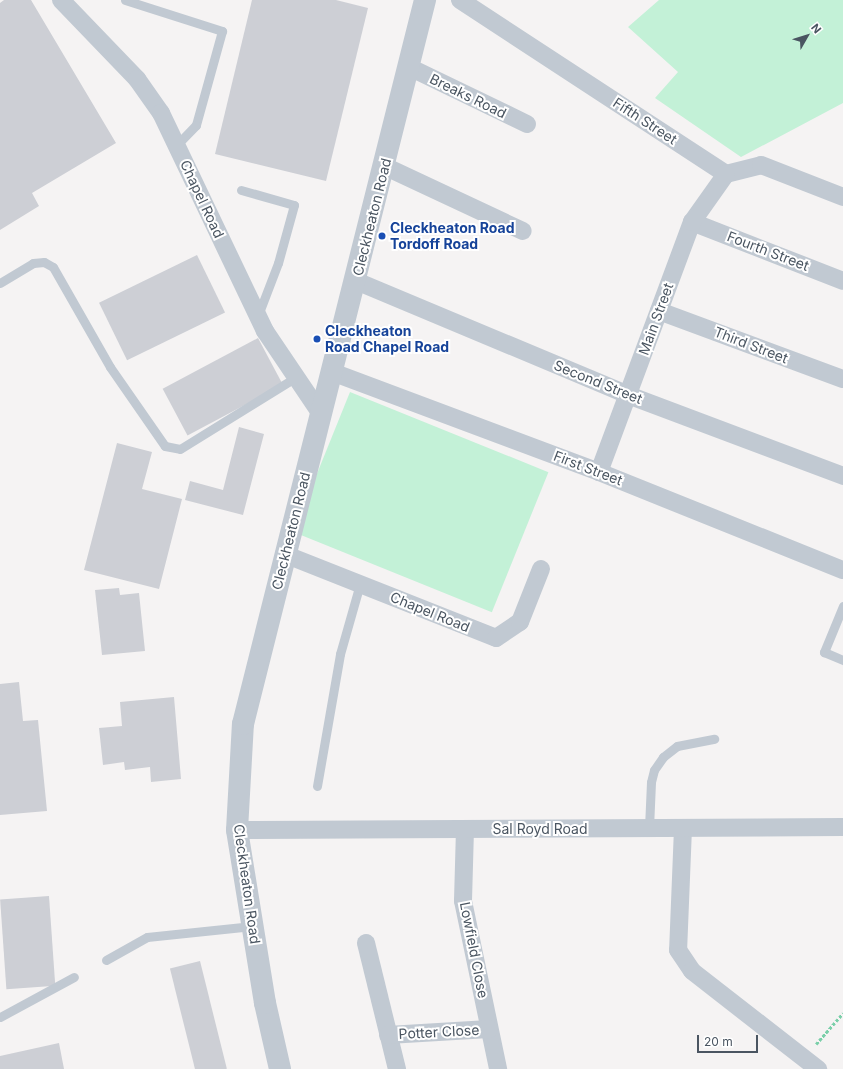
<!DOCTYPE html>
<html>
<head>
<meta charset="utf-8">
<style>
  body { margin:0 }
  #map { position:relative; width:843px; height:1069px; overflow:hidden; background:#f5f3f3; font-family:Inter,sans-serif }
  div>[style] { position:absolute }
  .green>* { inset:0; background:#c3f1d7; transform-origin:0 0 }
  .building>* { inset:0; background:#cdcfd5; transform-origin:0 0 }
  .path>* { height:2.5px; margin-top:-1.25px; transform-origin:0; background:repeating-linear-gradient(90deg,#7acfa9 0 3px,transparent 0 5px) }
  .service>* { height:9px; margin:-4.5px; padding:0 4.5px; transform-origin:4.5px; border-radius:4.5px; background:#c1c9d2 }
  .minor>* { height:18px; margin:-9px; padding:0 9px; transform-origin:9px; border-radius:9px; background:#c1c9d2 }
  .tertiary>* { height:22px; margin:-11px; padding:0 11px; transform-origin:11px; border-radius:11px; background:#c1c9d2 }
  .dots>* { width:11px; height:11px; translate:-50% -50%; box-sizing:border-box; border:2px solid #fff; border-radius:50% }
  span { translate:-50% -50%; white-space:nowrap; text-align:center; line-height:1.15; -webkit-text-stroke:4px #fff; paint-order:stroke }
  .street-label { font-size:14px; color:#4a5561 }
  .transit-label { font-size:14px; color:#164399; font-weight:700 }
  .left { translate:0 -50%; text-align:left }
  .north { position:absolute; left:787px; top:16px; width:40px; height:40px; -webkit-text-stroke:3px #fff; paint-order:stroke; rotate:51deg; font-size:11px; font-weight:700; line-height:16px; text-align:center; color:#4a5561 }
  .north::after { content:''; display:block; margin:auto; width:14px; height:18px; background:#4a5561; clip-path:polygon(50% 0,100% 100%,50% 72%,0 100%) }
  .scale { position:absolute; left:697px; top:1035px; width:61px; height:18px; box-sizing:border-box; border:2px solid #4a5561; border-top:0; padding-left:5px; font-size:12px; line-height:14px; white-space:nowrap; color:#4a5561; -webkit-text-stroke:3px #fff; paint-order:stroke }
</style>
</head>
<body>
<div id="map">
  <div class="green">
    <div style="clip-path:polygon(659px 0,843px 0,843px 103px,741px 157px,655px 98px,678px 72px,628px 27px)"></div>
    <div style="left:350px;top:392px;width:214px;height:151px;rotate:22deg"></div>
  </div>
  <div class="building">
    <div style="clip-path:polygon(4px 0,31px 0,116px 143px,32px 193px,39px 206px,0 230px,0 3px)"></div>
    <div style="clip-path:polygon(252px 0,336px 0,368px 8px,326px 181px,215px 154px)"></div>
    <div style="left:197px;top:255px;width:64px;height:109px;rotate:64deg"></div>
    <div style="left:258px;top:338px;width:53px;height:108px;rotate:62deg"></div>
    <div style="clip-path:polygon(239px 427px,264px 434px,243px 515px,185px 500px,190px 481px,223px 490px)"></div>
    <div style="clip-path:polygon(117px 443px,152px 452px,142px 489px,182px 499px,159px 589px,84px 570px)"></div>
    <div style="clip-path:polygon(119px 588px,120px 595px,139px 593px,145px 651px,102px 655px,95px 590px)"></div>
    <div style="clip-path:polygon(19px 682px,23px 721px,38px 720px,47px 811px,0 815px,0 684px)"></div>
    <div style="clip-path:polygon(174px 697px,181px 779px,151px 782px,150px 767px,125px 770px,124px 762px,103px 765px,99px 728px,122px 726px,120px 702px)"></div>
    <div style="left:49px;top:896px;width:90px;height:49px;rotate:86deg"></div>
    <div style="left:200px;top:961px;width:111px;height:31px;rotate:76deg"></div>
    <div style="clip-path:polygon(59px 1043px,64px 1069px,0 1069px,0 1056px)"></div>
  </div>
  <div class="path">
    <div style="left:816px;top:1044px;width:41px;rotate:-48.9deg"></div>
  </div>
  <div class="service">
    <div style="left:125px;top:0;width:102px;rotate:17.7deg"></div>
    <div style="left:222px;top:31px;width:98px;rotate:105.5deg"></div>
    <div style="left:196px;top:125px;width:28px;rotate:134deg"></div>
    <div style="left:241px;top:190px;width:55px;rotate:15.8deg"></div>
    <div style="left:294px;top:205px;width:60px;rotate:105.4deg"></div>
    <div style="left:278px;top:263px;width:56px;rotate:111deg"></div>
    <div style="left:0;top:283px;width:39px;rotate:-31deg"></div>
    <div style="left:33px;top:263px;width:11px;rotate:-5deg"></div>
    <div style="left:44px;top:262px;width:10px;rotate:29deg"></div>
    <div style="left:53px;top:267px;width:115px;rotate:60.3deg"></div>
    <div style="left:110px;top:367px;width:96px;rotate:55.2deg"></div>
    <div style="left:165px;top:446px;width:15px;rotate:11deg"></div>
    <div style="left:180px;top:449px;width:137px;rotate:-31.8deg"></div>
    <div style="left:843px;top:606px;width:50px;rotate:112.4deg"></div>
    <div style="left:824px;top:652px;width:21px;rotate:23deg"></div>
    <div style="left:317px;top:786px;width:134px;rotate:-80.1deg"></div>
    <div style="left:340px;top:654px;width:73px;rotate:-74.1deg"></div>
    <div style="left:649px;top:828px;width:46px;rotate:-87.5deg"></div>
    <div style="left:651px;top:782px;width:12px;rotate:-76deg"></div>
    <div style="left:654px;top:770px;width:16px;rotate:-55deg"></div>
    <div style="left:663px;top:757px;width:18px;rotate:-38deg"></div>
    <div style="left:677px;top:746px;width:38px;rotate:-11deg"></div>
    <div style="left:106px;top:960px;width:47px;rotate:-29.3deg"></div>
    <div style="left:147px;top:937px;width:106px;rotate:-6deg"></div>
    <div style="left:0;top:1017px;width:84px;rotate:-28.4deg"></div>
  </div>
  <div class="minor">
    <div style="left:61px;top:0;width:110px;rotate:46.1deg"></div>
    <div style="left:137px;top:79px;width:42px;rotate:54.8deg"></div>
    <div style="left:161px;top:113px;width:242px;rotate:64.5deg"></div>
    <div style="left:265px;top:331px;width:100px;rotate:56deg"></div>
    <div style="left:460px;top:0;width:318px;rotate:33.2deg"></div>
    <div style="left:726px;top:174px;width:36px;rotate:-14deg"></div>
    <div style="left:761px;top:165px;width:88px;rotate:21.3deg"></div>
    <div style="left:409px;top:67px;width:131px;rotate:25.8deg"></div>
    <div style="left:384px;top:166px;width:153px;rotate:25.1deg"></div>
    <div style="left:692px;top:222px;width:162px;rotate:21.3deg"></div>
    <div style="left:356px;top:281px;width:295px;rotate:22.7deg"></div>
    <div style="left:628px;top:395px;width:230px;rotate:20.6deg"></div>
    <div style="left:659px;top:311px;width:196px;rotate:20.3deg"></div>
    <div style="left:332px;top:372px;width:285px;rotate:20.5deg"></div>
    <div style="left:599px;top:472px;width:263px;rotate:21.9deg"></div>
    <div style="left:599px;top:472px;width:267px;rotate:-69.6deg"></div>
    <div style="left:692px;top:222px;width:59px;rotate:-54.7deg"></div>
    <div style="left:284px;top:554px;width:228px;rotate:21.6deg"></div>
    <div style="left:496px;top:638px;width:29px;rotate:-34deg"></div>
    <div style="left:520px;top:622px;width:57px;rotate:-68.4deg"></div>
    <div style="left:683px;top:828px;width:122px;rotate:92.3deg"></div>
    <div style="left:678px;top:950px;width:25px;rotate:56deg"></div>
    <div style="left:692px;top:971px;width:160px;rotate:37.9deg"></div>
    <div style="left:465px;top:829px;width:72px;rotate:91.6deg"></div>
    <div style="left:463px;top:901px;width:172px;rotate:78.2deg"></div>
    <div style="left:237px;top:830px;width:606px;rotate:-0.28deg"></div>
    <div style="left:366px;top:943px;width:130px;rotate:76.2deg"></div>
    <div style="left:388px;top:1035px;width:101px;rotate:-3.4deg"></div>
  </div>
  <div class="tertiary">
    <div style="left:280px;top:1069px;width:68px;rotate:-102.8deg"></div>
    <div style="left:265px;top:1003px;width:175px;rotate:-99.2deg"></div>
    <div style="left:237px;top:830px;width:106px;rotate:-86.8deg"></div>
    <div style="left:243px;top:724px;width:747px;rotate:-75.89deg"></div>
  </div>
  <div class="dots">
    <div style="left:382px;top:236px;background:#1a4fb4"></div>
    <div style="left:317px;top:339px;background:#1a4fb4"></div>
  </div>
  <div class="street-label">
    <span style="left:468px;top:96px;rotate:26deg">Breaks Road</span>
    <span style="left:645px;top:121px;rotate:33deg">Fifth Street</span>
    <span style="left:202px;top:199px;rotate:65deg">Chapel Road</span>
    <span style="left:372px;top:217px;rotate:-76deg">Cleckheaton Road</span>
    <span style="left:768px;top:251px;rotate:21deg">Fourth Street</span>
    <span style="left:656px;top:319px;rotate:-70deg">Main Street</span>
    <span style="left:751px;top:345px;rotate:21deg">Third Street</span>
    <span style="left:598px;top:382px;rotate:22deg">Second Street</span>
    <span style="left:588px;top:468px;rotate:21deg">First Street</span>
    <span style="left:291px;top:531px;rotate:-76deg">Cleckheaton Road</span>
    <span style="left:430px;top:612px;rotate:22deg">Chapel Road</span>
    <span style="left:540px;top:829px">Sal Royd Road</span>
    <span style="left:247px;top:884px;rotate:82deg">Cleckheaton Road</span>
    <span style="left:474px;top:950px;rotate:79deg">Lowfield Close</span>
    <span style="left:439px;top:1032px;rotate:-3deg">Potter Close</span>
  </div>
  <div class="transit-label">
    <span class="left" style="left:390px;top:236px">Cleckheaton Road<br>Tordoff Road</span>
    <span class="left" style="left:325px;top:339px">Cleckheaton<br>Road Chapel Road</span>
  </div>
  <div class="north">N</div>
  <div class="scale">20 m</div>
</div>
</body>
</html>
